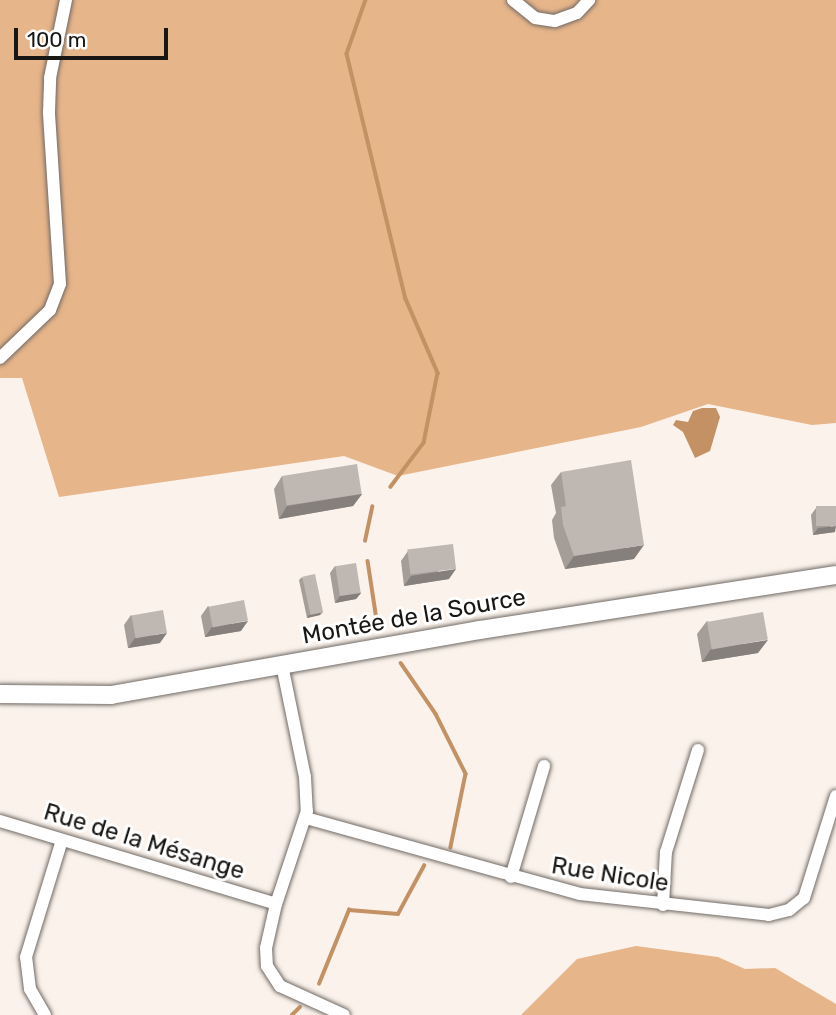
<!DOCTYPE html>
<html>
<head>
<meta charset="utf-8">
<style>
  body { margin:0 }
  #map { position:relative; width:836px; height:1015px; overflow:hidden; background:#faf2eb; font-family:Rubik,sans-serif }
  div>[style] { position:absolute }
  .green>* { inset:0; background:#e7b58a }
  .water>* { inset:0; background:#c49165 }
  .stream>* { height:3.5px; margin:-1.75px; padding:0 1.75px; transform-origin:1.75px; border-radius:1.75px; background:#c49165 }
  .roads { filter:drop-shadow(0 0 2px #716a65) drop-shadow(0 0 2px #716a65) }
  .minor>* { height:12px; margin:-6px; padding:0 6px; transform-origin:6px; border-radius:6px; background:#fff }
  .secondary>* { height:18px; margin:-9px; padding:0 9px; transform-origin:9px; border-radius:9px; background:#fff }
  .wall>* { inset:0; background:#a49d98 }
  .shaded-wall>* { inset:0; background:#86807c }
  .building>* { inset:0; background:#bfb7b1; transform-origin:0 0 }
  span { translate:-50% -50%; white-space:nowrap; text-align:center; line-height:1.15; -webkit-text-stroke:6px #fff; paint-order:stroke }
  .street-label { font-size:24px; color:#191714 }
  .scale { position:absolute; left:14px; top:28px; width:154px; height:32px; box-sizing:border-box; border:4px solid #191714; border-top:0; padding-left:9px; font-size:21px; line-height:24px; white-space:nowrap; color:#191714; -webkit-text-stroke:5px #fff; paint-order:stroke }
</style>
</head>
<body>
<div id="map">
  <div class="green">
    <div style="clip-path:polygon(0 0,836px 0,836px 423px,812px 425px,708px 404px,641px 427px,398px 476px,344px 456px,59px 497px,22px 378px,0 378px)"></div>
    <div style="clip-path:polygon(636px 946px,718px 957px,745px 969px,775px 968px,836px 1004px,836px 1015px,521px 1015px,577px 959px)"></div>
  </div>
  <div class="water">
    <div style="clip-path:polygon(702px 408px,716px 408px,720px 417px,710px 451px,695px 458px,683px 432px,673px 425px,676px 420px,688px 422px,693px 411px)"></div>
  </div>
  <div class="stream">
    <div style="left:366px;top:0;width:57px;rotate:109.4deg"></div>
    <div style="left:347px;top:54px;width:252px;rotate:76.5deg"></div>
    <div style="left:406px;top:299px;width:81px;rotate:66.6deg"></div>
    <div style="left:438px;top:373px;width:71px;rotate:101.3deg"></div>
    <div style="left:424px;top:443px;width:55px;rotate:126.9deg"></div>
    <div style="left:365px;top:541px;width:35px;rotate:-78deg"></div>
    <div style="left:368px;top:561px;width:60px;rotate:81.3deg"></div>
    <div style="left:401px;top:663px;width:62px;rotate:55.5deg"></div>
    <div style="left:436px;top:714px;width:67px;rotate:63.4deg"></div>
    <div style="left:466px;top:774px;width:75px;rotate:101.6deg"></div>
    <div style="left:319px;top:984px;width:80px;rotate:-67.9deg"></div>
    <div style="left:349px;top:910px;width:49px;rotate:4.7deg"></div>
    <div style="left:398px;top:914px;width:55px;rotate:-61.6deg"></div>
    <div style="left:292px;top:1015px;width:11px;rotate:-45deg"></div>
  </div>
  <div class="roads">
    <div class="minor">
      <div style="left:513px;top:0;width:28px;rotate:39deg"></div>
      <div style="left:535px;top:18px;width:20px;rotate:9deg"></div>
      <div style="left:555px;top:21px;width:23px;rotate:-20deg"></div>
      <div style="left:577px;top:13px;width:18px;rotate:-47deg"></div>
      <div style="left:0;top:358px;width:69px;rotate:-43.8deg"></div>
      <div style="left:50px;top:310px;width:28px;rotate:-69deg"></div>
      <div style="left:60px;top:284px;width:172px;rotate:-93.7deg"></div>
      <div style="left:49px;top:112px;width:34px;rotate:-88deg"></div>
      <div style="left:50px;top:78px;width:80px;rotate:-78.4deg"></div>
      <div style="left:282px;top:665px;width:114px;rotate:78.4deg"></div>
      <div style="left:305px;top:777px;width:34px;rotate:87deg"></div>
      <div style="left:307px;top:811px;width:98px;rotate:108.4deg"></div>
      <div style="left:276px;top:904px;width:45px;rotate:102.8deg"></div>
      <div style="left:266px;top:948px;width:18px;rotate:87deg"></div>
      <div style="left:267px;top:966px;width:24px;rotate:57deg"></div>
      <div style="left:280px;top:986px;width:70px;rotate:24.4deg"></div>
      <div style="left:306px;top:818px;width:284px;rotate:15.5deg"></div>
      <div style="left:580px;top:894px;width:190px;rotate:6.3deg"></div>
      <div style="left:769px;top:915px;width:21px;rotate:-14deg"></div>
      <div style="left:789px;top:910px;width:19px;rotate:-39deg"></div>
      <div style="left:804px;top:898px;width:107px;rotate:-72.6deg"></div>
      <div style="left:0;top:821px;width:288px;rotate:16.7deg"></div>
      <div style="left:511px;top:877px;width:116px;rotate:-73.4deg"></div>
      <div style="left:663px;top:905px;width:53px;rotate:-86.8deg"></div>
      <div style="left:666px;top:852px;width:107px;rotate:-72.6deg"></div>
      <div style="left:45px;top:1015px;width:30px;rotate:-120deg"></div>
      <div style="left:30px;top:989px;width:32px;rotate:-97deg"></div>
      <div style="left:26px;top:957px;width:122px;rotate:-72.9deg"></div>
    </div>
    <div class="secondary">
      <div style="left:0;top:694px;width:111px;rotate:0.5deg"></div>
      <div style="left:111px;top:695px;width:375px;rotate:-10deg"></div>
      <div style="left:480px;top:630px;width:360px;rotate:-8.8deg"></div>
    </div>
  </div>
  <div class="wall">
    <div style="clip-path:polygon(561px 472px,634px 559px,565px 569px,554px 538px,552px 520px,556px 513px,551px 485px)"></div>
    <div style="clip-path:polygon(282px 476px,362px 494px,353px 506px,279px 519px,274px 489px)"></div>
    <div style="clip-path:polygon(816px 508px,835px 532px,813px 535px,811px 515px)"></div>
    <div style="clip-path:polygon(408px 551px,449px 579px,404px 586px,401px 561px)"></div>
    <div style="clip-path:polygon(335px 566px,361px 593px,356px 599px,335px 603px,330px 573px)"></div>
    <div style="clip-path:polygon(302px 577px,320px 615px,307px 618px,299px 580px)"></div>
    <div style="clip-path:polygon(208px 606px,241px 631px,205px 637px,201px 616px)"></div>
    <div style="clip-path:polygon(131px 615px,160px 643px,128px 648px,124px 625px)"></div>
    <div style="clip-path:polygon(707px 621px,758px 653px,702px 662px,697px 634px)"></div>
  </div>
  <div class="shaded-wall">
    <div style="clip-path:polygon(362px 494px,353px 506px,279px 519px,287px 506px)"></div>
    <div style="clip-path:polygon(836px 526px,835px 532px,813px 535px,818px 528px)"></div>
    <div style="clip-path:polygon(644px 545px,634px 559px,565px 569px,574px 556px)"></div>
    <div style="clip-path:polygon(456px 569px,449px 579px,404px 586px,411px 576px)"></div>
    <div style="clip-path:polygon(361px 593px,356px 599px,335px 603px,340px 596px)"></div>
    <div style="clip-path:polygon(323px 612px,320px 615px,307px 618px,309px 615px)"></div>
    <div style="clip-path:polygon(248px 621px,241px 631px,205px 637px,212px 627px)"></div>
    <div style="clip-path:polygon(167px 633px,160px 643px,128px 648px,135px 638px)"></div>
    <div style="clip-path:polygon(768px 640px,758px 653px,702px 662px,711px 649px)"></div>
  </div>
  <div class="building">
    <div style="clip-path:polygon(631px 460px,644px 545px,574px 556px,563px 525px,561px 507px,566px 506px,561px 472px)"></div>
    <div style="left:357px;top:464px;width:30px;height:76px;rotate:81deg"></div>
    <div style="left:836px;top:506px;width:20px;height:20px;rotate:90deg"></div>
    <div style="left:453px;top:544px;width:25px;height:46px;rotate:83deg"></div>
    <div style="left:356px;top:563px;width:30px;height:21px;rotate:81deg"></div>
    <div style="left:315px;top:574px;width:39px;height:13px;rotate:78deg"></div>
    <div style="left:244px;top:600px;width:21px;height:36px;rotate:79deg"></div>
    <div style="left:163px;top:610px;width:23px;height:32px;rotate:80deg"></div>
    <div style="left:763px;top:612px;width:28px;height:57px;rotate:80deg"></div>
  </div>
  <div class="street-label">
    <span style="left:414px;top:617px;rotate:-10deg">Montée de la Source</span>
    <span style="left:144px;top:842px;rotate:17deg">Rue de la Mésange</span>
    <span style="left:610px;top:875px;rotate:9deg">Rue Nicole</span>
  </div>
  <div class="scale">100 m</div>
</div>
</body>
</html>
